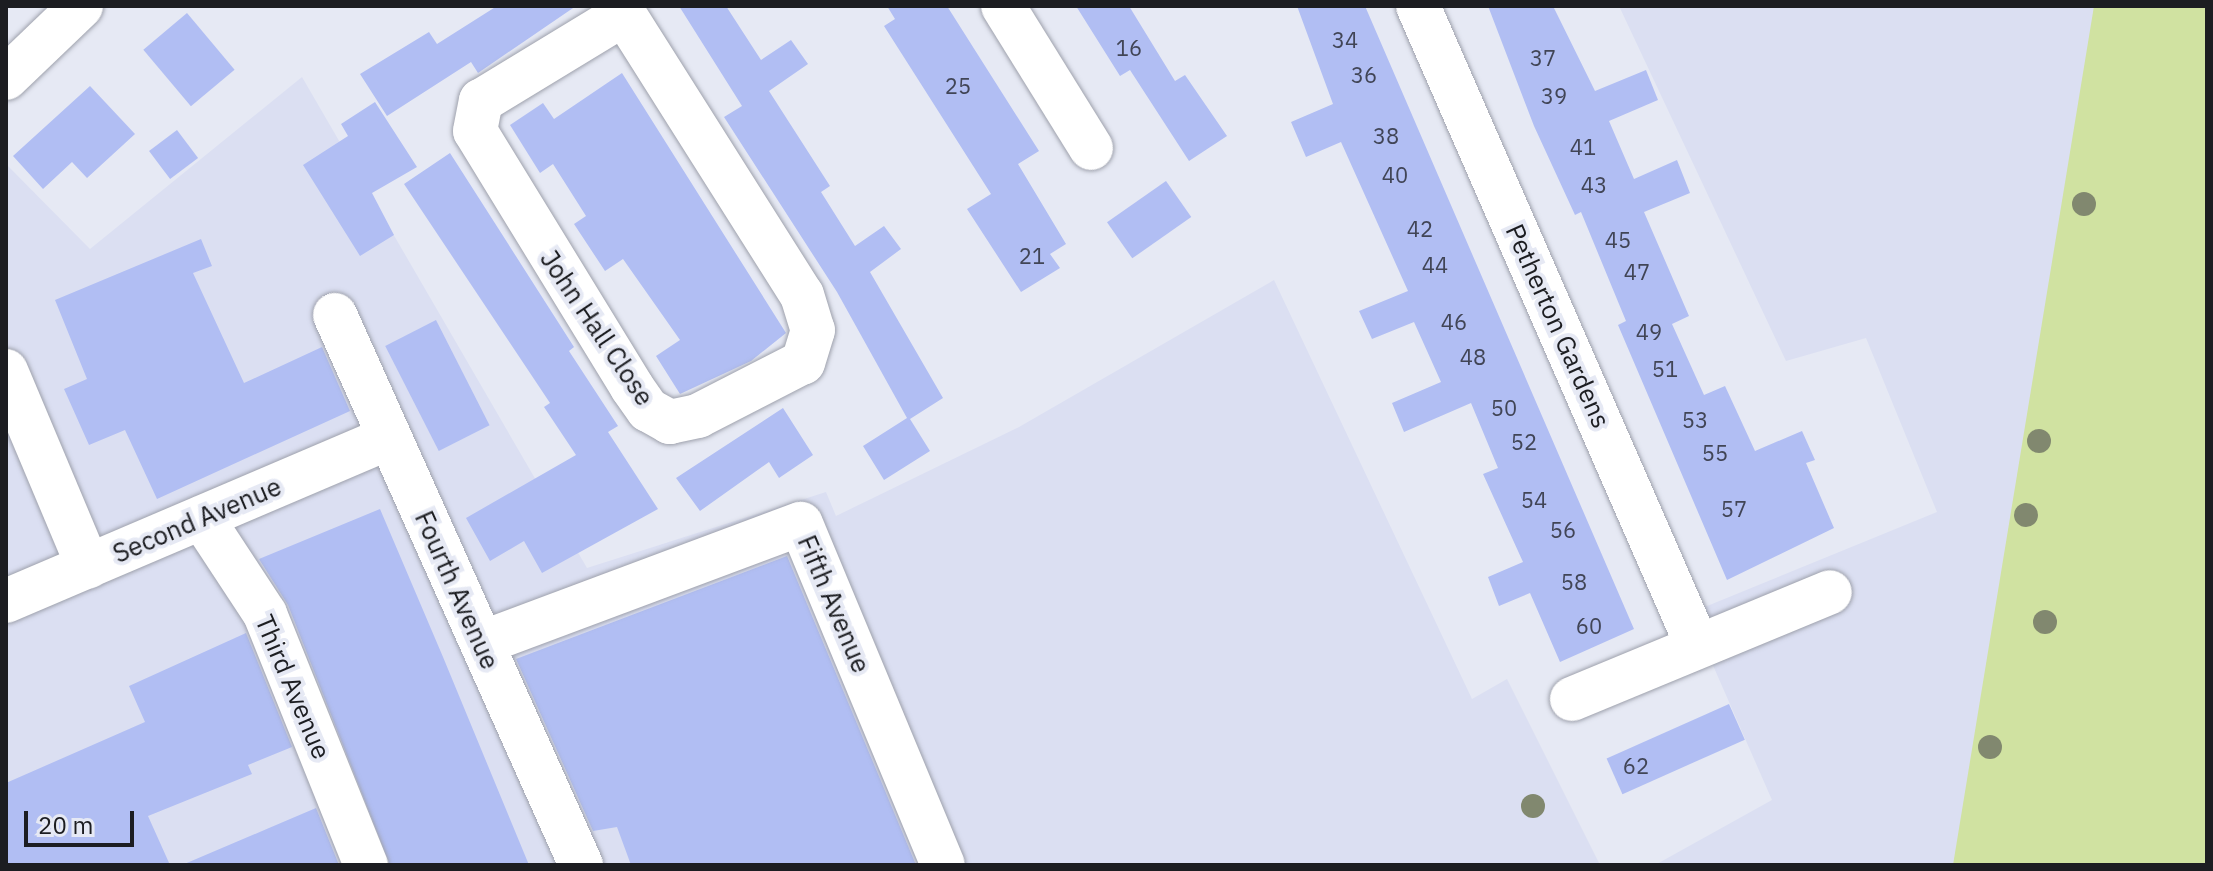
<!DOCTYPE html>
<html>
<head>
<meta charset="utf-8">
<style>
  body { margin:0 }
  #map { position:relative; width:2213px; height:871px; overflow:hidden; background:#e6e9f4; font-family:"IBM Plex Sans",sans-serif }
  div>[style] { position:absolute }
  .built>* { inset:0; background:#dbdff2 }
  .green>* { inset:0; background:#d0e2a1 }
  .building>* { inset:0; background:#b1bef3; transform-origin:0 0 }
  .roads { filter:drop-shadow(0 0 2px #9ea1ac) drop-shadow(0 0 2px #9ea1ac) }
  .minor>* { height:44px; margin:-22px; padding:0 22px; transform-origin:22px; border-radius:22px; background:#fff }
  .trees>* { width:24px; height:24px; margin:-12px; border-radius:50%; background:#81886f }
  span { translate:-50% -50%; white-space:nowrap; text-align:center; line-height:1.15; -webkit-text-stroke:8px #e6e9f4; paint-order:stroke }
  .number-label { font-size:22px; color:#414556 }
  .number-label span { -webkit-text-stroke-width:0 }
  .street-label { font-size:26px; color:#1c1d21 }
  .frame { position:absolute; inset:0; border:8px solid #1c1d21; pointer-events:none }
  .scale { position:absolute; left:24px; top:811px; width:110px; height:36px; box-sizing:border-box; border:4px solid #1c1d21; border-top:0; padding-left:10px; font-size:24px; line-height:28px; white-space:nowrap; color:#1c1d21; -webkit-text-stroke:6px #e6e9f4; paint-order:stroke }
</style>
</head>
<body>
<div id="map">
  <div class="built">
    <div style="clip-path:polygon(1619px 6px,2207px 6px,2207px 865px,1655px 865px,1772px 800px,1690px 613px,1937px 512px,1866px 338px,1786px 361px)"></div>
    <div style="clip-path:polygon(302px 77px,587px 568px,826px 492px,836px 516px,1019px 427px,1274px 280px,1472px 699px,1507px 679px,1600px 865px,6px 865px,6px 164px,90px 249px)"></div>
  </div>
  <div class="green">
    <div style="clip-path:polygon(2094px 6px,2207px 6px,2207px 865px,1953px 865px)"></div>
  </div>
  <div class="building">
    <div style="clip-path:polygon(497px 6px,576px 6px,478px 73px,471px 62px,387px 116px,360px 74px,429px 32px,437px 44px)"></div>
    <div style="clip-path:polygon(679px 6px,726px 6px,761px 60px,791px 40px,808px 64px,769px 91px,830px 186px,821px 192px,855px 246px,884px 226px,901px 249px,870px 272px,943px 398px,910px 419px,930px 451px,884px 480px,863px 446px,907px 418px,837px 292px,724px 117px,742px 106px)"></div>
    <div style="clip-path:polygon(887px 6px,947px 6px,1039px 151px,1018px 164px,1066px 244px,1050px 254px,1060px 268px,1021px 292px,967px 209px,991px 194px,884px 26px,895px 19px)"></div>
    <div style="clip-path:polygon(1076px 6px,1129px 6px,1175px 81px,1185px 75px,1227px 136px,1189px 161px,1130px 70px,1120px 76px)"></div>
    <div style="clip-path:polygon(1297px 6px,1365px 6px,1634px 629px,1560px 662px,1530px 593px,1499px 606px,1488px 577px,1523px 562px,1483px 474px,1498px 468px,1471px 403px,1404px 432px,1392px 403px,1441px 382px,1414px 322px,1372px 339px,1359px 311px,1408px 291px,1341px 142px,1306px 157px,1291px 122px,1333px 104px)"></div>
    <div style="clip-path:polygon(1488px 6px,1553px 6px,1595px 91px,1646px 70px,1658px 100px,1609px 121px,1634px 179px,1677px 160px,1690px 193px,1644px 212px,1689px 316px,1672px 324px,1704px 395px,1725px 386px,1755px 451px,1802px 431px,1815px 460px,1806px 463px,1834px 528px,1727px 580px,1618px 325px,1626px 321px,1581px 212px,1575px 215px,1534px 126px)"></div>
    <div style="left:187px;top:13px;width:74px;height:57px;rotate:50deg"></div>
    <div style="clip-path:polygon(622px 73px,786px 333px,751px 361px,680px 394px,656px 356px,680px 340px,623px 259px,605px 271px,574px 224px,586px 216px,553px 164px,540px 173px,510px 125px,543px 103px,554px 119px)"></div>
    <div style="clip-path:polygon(90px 86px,135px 134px,87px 178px,72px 162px,43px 189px,13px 156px)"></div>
    <div style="clip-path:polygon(375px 102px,417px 167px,372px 193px,394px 235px,360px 256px,303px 165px,348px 136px,341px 124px)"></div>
    <div style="left:177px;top:130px;width:35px;height:35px;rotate:53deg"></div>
    <div style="clip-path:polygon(450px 153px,574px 347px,569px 351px,618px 426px,608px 432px,658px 509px,542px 573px,524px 541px,490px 561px,466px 518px,576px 455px,544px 407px,550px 403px,404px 184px)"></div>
    <div style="left:1166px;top:181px;width:44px;height:72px;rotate:55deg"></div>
    <div style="clip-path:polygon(201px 239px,212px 266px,193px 273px,244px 383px,322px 347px,350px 411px,157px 499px,125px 430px,89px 445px,64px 389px,87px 379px,55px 300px)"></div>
    <div style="left:436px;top:320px;width:118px;height:57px;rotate:63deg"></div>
    <div style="clip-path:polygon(783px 408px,813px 455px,779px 478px,769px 462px,700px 511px,676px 478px)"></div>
    <div style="clip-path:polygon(380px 509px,443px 657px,529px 865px,390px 865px,288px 605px,259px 559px)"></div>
    <div style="clip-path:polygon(787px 556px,916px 865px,631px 865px,617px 827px,593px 831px,516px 659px)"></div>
    <div style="clip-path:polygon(246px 633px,292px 747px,248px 765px,252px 774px,148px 816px,170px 865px,6px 865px,6px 783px,145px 722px,129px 686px)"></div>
    <div style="left:1729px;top:704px;width:39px;height:134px;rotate:66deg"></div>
    <div style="clip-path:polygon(316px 808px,339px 865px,182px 865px,269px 828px)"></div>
  </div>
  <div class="roads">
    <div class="minor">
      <div style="left:619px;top:6px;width:342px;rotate:57.7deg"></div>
      <div style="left:802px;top:295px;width:37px;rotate:73deg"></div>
      <div style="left:813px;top:330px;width:34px;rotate:107deg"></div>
      <div style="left:803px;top:362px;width:118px;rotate:152.8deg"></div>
      <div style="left:698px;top:416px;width:29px;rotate:168deg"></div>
      <div style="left:670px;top:422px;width:25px;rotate:-151deg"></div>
      <div style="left:648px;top:410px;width:28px;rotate:-125deg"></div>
      <div style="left:632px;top:387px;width:300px;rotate:-121.5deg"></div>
      <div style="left:475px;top:131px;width:31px;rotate:-79deg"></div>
      <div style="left:481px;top:101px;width:167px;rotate:-31.3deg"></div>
      <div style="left:1003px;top:6px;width:167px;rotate:58.2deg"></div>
      <div style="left:1418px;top:6px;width:697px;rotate:66.41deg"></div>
      <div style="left:6px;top:78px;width:104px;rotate:-43.8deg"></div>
      <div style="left:335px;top:315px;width:603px;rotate:65.9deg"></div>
      <div style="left:6px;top:371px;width:212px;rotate:67.2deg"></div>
      <div style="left:202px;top:518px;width:115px;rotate:56.7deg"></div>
      <div style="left:265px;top:614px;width:271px;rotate:68.1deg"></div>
      <div style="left:6px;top:601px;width:415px;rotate:-23.1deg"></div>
      <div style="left:482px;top:643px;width:340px;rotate:-20.5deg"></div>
      <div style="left:801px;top:524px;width:369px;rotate:67.4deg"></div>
      <div style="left:1572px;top:699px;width:279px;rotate:-22.5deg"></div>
    </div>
  </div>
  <div class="trees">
    <div style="left:2084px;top:204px"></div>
    <div style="left:2039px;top:441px"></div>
    <div style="left:2026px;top:515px"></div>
    <div style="left:2045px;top:622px"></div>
    <div style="left:1990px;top:747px"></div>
    <div style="left:1533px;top:806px"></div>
  </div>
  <div class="number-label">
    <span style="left:1345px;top:40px">34</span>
    <span style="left:1129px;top:48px">16</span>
    <span style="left:1543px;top:58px">37</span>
    <span style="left:1364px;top:75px">36</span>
    <span style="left:958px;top:86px">25</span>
    <span style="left:1554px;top:96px">39</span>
    <span style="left:1386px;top:136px">38</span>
    <span style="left:1583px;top:147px">41</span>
    <span style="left:1395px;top:175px">40</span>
    <span style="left:1594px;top:185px">43</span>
    <span style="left:1420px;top:229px">42</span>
    <span style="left:1618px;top:240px">45</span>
    <span style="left:1032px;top:256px">21</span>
    <span style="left:1435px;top:265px">44</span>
    <span style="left:1637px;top:272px">47</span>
    <span style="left:1454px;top:322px">46</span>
    <span style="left:1649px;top:332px">49</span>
    <span style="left:1473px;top:357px">48</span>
    <span style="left:1665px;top:369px">51</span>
    <span style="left:1504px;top:408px">50</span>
    <span style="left:1695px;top:420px">53</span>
    <span style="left:1524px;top:442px">52</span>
    <span style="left:1715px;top:453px">55</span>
    <span style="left:1534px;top:500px">54</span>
    <span style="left:1734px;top:509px">57</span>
    <span style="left:1563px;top:530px">56</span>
    <span style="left:1574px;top:582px">58</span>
    <span style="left:1589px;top:626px">60</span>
    <span style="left:1636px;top:766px">62</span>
  </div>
  <div class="street-label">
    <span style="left:1558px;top:326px;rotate:66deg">Petherton Gardens</span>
    <span style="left:597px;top:328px;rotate:56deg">John Hall Close</span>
    <span style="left:197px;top:520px;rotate:-23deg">Second Avenue</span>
    <span style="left:457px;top:590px;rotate:66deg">Fourth Avenue</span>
    <span style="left:834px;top:604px;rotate:67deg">Fifth Avenue</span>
    <span style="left:293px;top:687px;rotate:67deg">Third Avenue</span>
  </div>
  <div class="frame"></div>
  <div class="scale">20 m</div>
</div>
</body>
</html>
